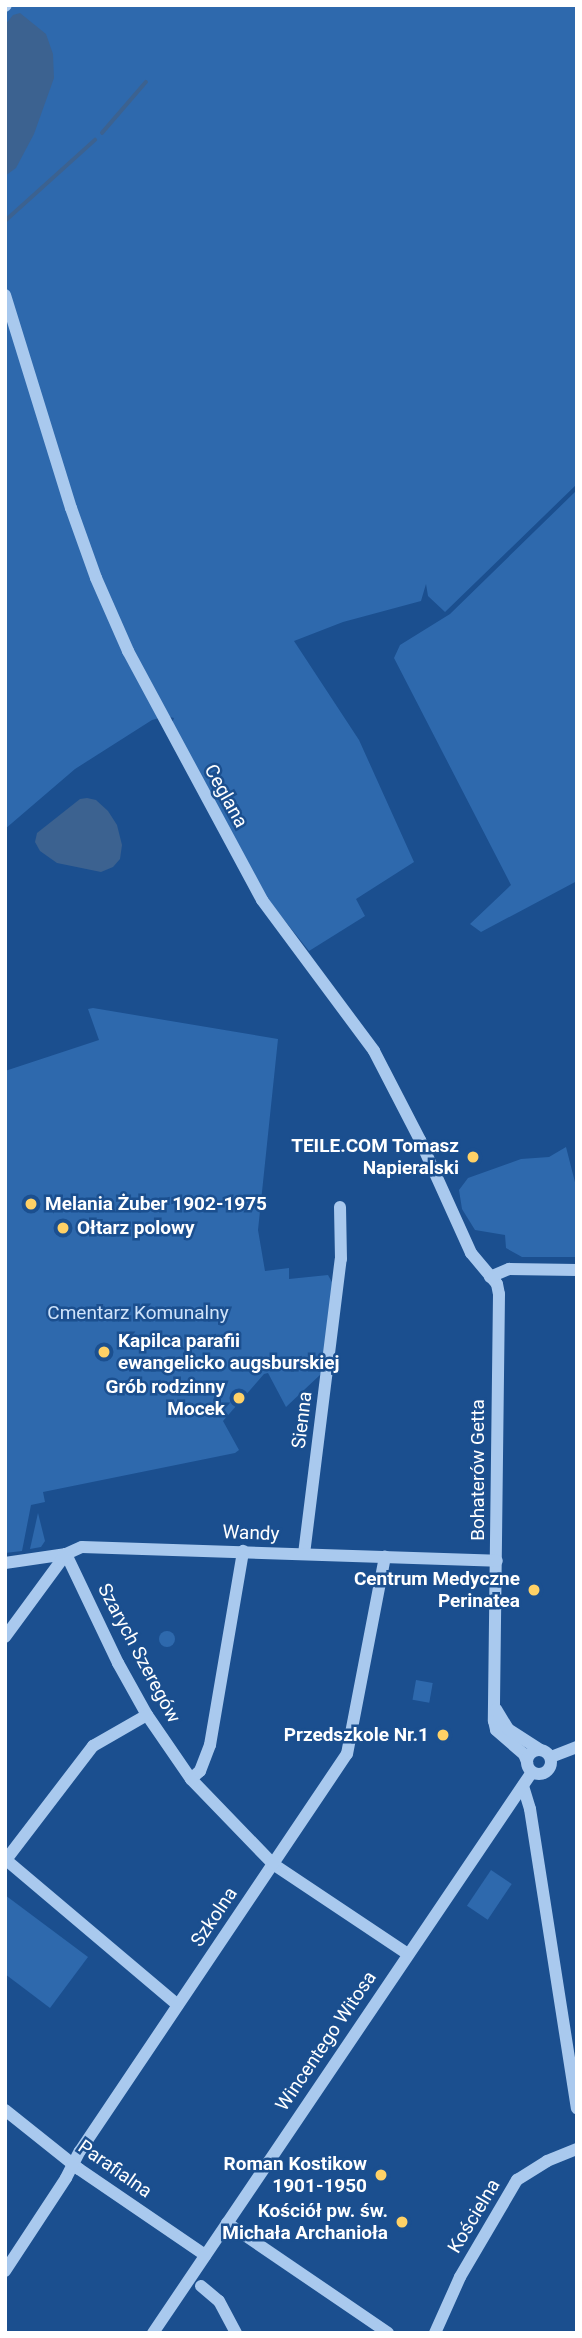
<!DOCTYPE html>
<html>
<head>
<meta charset="utf-8">
<style>
  body { margin:0 }
  #map { position:relative; width:582px; height:2338px; overflow:hidden; background:#1b4f8f; font-family:Roboto,sans-serif }
  div>[style] { position:absolute }
  .green>* { inset:0; background:#2e69ad; transform-origin:0 0 }
  .round { border-radius:50% }
  .water>* { inset:0; background:#3c6290 }
  .stream>* { height:3.5px; margin:-1.75px; padding:0 1.75px; transform-origin:1.75px; border-radius:1.75px; background:#3c6290 }
  .minor>* { height:12px; margin:-6px; padding:0 6px; transform-origin:6px; border-radius:6px; background:#a9c9ee }
  .minor>.ring { margin:-6px; padding:0; box-sizing:content-box; background:none; border:12px solid #a9c9ee; border-radius:50% }
  .dots>* { width:19px; height:19px; translate:-50% -50%; box-sizing:border-box; border:4px solid #1b4f8f; border-radius:50% }
  span { translate:-50% -50%; white-space:nowrap; text-align:center; line-height:1.15; -webkit-text-stroke:5px #1b4f8f; paint-order:stroke }
  .street-label { font-size:19px; color:#fff }
  .poi-label { font-size:19px; color:#fff; font-weight:700 }
  .right { translate:-100% -50%; text-align:right }
  .left { translate:0 -50%; text-align:left }
  .park-label { font-size:19px; color:#cfe3fa }
  .frame { position:absolute; inset:0; border:7px solid #fff; pointer-events:none }
</style>
</head>
<body>
<div id="map">
  <div class="green">
    <div style="clip-path:polygon(5px 5px,577px 5px,577px 484px,445px 612px,428px 596px,426px 584px,421px 601px,343px 622px,294px 641px,359px 740px,414px 862px,356px 899px,365px 916px,309px 951px,266px 897px,172px 723px,174px 718px,166px 716px,152px 720px,75px 769px,5px 829px)"></div>
    <div style="clip-path:polygon(577px 490px,577px 881px,481px 932px,470px 924px,511px 885px,394px 658px,400px 645px,450px 614px)"></div>
    <div style="clip-path:polygon(93px 1008px,278px 1039px,258px 1230px,265px 1271px,289px 1268px,289px 1279px,328px 1275px,333px 1284px,321px 1374px,286px 1407px,268px 1373px,264px 1374px,223px 1421px,239px 1450px,235px 1453px,43px 1492px,45px 1502px,31px 1505px,22px 1551px,5px 1553px,5px 1071px,99px 1040px,88px 1009px)"></div>
    <div style="clip-path:polygon(566px 1147px,577px 1190px,577px 1257px,522px 1257px,506px 1248px,505px 1235px,475px 1230px,462px 1209px,459px 1190px,468px 1178px,521px 1159px,549px 1157px)"></div>
    <div style="clip-path:polygon(38px 1513px,45px 1541px,41px 1547px,30px 1549px)"></div>
    <div class="round" style="left:159px;top:1631px;width:16px;height:16px"></div>
    <div style="left:416px;top:1680px;width:17px;height:20px;rotate:10deg"></div>
    <div style="left:491px;top:1870px;width:25px;height:43px;rotate:34deg"></div>
    <div style="clip-path:polygon(5px 1895px,88px 1957px,50px 2008px,5px 1974px)"></div>
  </div>
  <div class="water">
    <div style="clip-path:polygon(20px 13px,46px 34px,53px 54px,54px 78px,34px 134px,16px 168px,5px 176px,5px 25px,13px 15px)"></div>
    <div style="clip-path:polygon(87px 798px,96px 800px,108px 811px,117px 825px,122px 845px,120px 859px,113px 867px,101px 872px,57px 863px,40px 851px,35px 842px,37px 833px,80px 799px)"></div>
  </div>
  <div class="stream">
    <div style="left:102px;top:133px;width:67px;rotate:-49.2deg"></div>
    <div style="left:5px;top:221px;width:121px;rotate:-42deg"></div>
  </div>
  <div class="minor">
    <div style="left:5px;top:6px;width:1px;rotate:-45deg"></div>
    <div style="left:5px;top:295px;width:223px;rotate:72.8deg"></div>
    <div style="left:71px;top:508px;width:74px;rotate:70.3deg"></div>
    <div style="left:96px;top:578px;width:80px;rotate:66.3deg"></div>
    <div style="left:128px;top:651px;width:283px;rotate:61.7deg"></div>
    <div style="left:262px;top:900px;width:188px;rotate:53.4deg"></div>
    <div style="left:374px;top:1051px;width:100px;rotate:62.7deg"></div>
    <div style="left:420px;top:1140px;width:124px;rotate:65.7deg"></div>
    <div style="left:471px;top:1253px;width:40px;rotate:50deg"></div>
    <div style="left:497px;top:1284px;width:10px;rotate:79deg"></div>
    <div style="left:499px;top:1294px;width:427px;rotate:90.7deg"></div>
    <div style="left:494px;top:1721px;width:9px;rotate:77deg"></div>
    <div style="left:496px;top:1730px;width:37px;rotate:41deg"></div>
    <div style="left:524px;top:1754px;width:9px;rotate:69deg"></div>
    <div style="left:490px;top:1277px;width:21px;rotate:-23deg"></div>
    <div style="left:509px;top:1269px;width:68px;rotate:0.8deg"></div>
    <div style="left:304px;top:1554px;width:297px;rotate:-82.9deg"></div>
    <div style="left:341px;top:1259px;width:52px;rotate:-91.1deg"></div>
    <div style="left:5px;top:1563px;width:62px;rotate:-8.4deg"></div>
    <div style="left:66px;top:1554px;width:17px;rotate:-24deg"></div>
    <div style="left:82px;top:1547px;width:415px;rotate:1.9deg"></div>
    <div style="left:5px;top:1637px;width:103px;rotate:-53.7deg"></div>
    <div style="left:66px;top:1554px;width:121px;rotate:64.5deg"></div>
    <div style="left:118px;top:1663px;width:60px;rotate:60.9deg"></div>
    <div style="left:147px;top:1715px;width:78px;rotate:55.5deg"></div>
    <div style="left:191px;top:1779px;width:118px;rotate:46deg"></div>
    <div style="left:273px;top:1864px;width:162px;rotate:33.7deg"></div>
    <div style="left:496px;top:1709px;width:23px;rotate:59deg"></div>
    <div style="left:508px;top:1729px;width:37px;rotate:33deg"></div>
    <div class="ring" style="left:527px;top:1750px;width:12px;height:12px"></div>
    <div style="left:551px;top:1757px;width:28px;rotate:-21deg"></div>
    <div style="left:191px;top:1779px;width:12px;rotate:-42deg"></div>
    <div style="left:200px;top:1771px;width:28px;rotate:-69deg"></div>
    <div style="left:210px;top:1745px;width:197px;rotate:-80.3deg"></div>
    <div style="left:523px;top:1786px;width:24px;rotate:73deg"></div>
    <div style="left:530px;top:1809px;width:303px;rotate:81.1deg"></div>
    <div style="left:5px;top:1859px;width:226px;rotate:40.2deg"></div>
    <div style="left:5px;top:1861px;width:145px;rotate:-52.6deg"></div>
    <div style="left:93px;top:1746px;width:62px;rotate:-29.9deg"></div>
    <div style="left:5px;top:2110px;width:95px;rotate:38.6deg"></div>
    <div style="left:79px;top:2169px;width:153px;rotate:34.3deg"></div>
    <div style="left:227px;top:2223px;width:195px;rotate:34.3deg"></div>
    <div style="left:5px;top:2271px;width:111px;rotate:-56.7deg"></div>
    <div style="left:66px;top:2178px;width:30px;rotate:-63deg"></div>
    <div style="left:80px;top:2151px;width:478px;rotate:-56.1deg"></div>
    <div style="left:347px;top:1754px;width:201px;rotate:-79.1deg"></div>
    <div style="left:201px;top:2286px;width:23px;rotate:40deg"></div>
    <div style="left:219px;top:2301px;width:36px;rotate:62deg"></div>
    <div style="left:153px;top:2333px;width:677px;rotate:-55.96deg"></div>
    <div style="left:435px;top:2333px;width:61px;rotate:-65.9deg"></div>
    <div style="left:460px;top:2277px;width:113px;rotate:-59.6deg"></div>
    <div style="left:517px;top:2180px;width:36px;rotate:-32deg"></div>
    <div style="left:547px;top:2161px;width:32px;rotate:-22deg"></div>
  </div>
  <div class="dots">
    <div style="left:473px;top:1157px;background:#ffd166"></div>
    <div style="left:31px;top:1204px;background:#ffd166"></div>
    <div style="left:63px;top:1228px;background:#ffd166"></div>
    <div style="left:104px;top:1352px;background:#ffd166"></div>
    <div style="left:239px;top:1398px;background:#ffd166"></div>
    <div style="left:534px;top:1590px;background:#ffd166"></div>
    <div style="left:443px;top:1735px;background:#ffd166"></div>
    <div style="left:381px;top:2175px;background:#ffd166"></div>
    <div style="left:402px;top:2222px;background:#ffd166"></div>
  </div>
  <div class="street-label">
    <span style="left:226px;top:796px;rotate:61deg">Ceglana</span>
    <span style="left:302px;top:1420px;rotate:-83deg">Sienna</span>
    <span style="left:478px;top:1470px;rotate:-90deg">Bohaterów Getta</span>
    <span style="left:251px;top:1533px;rotate:2deg">Wandy</span>
    <span style="left:139px;top:1653px;rotate:62deg">Szarych Szeregów</span>
    <span style="left:214px;top:1917px;rotate:-56deg">Szkolna</span>
    <span style="left:326px;top:2041px;rotate:-56deg">Wincentego Witosa</span>
    <span style="left:115px;top:2169px;rotate:35deg">Parafialna</span>
    <span style="left:474px;top:2216px;rotate:-59deg">Kościelna</span>
  </div>
  <div class="poi-label">
    <span class="right" style="left:459px;top:1157px">TEILE.COM Tomasz<br>Napieralski</span>
    <span class="left" style="left:45px;top:1204px">Melania Żuber 1902-1975</span>
    <span class="left" style="left:77px;top:1228px">Ołtarz polowy</span>
    <span class="left" style="left:118px;top:1352px">Kapilca parafii<br>ewangelicko augsburskiej</span>
    <span class="right" style="left:225px;top:1398px">Grób rodzinny<br>Mocek</span>
    <span class="right" style="left:520px;top:1590px">Centrum Medyczne<br>Perinatea</span>
    <span class="right" style="left:429px;top:1735px">Przedszkole Nr.1</span>
    <span class="right" style="left:367px;top:2175px">Roman Kostikow<br>1901-1950</span>
    <span class="right" style="left:388px;top:2222px">Kościół pw. św.<br>Michała Archanioła</span>
  </div>
  <div class="park-label">
    <span style="left:138px;top:1313px">Cmentarz Komunalny</span>
  </div>
  <div class="frame"></div>
</div>
</body>
</html>
